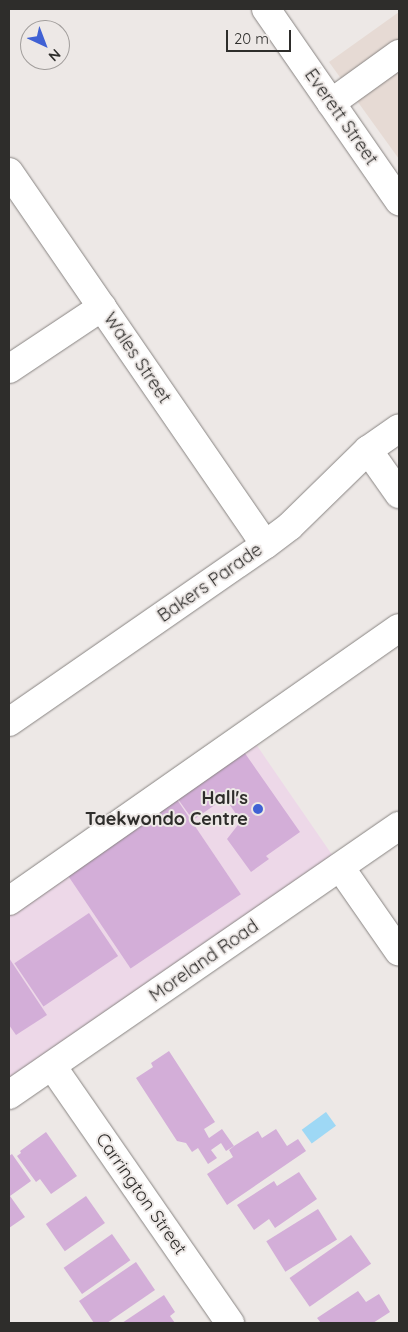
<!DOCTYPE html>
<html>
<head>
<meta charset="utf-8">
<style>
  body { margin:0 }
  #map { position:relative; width:408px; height:1332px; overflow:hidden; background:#ede8e6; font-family:Quicksand,sans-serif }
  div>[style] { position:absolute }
  .commercial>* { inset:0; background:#edd8e8 }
  .built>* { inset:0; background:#e6dad4 }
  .water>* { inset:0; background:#9ed8f5; transform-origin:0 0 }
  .building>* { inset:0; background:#d3aed8; transform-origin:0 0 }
  .roads { filter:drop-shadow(0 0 1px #888482) drop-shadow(0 0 1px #888482) }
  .minor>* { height:28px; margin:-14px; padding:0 14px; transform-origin:14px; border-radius:14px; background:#fff }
  .major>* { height:28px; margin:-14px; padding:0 14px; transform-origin:14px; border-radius:14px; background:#fff }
  .dots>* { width:14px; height:14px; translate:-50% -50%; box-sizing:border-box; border:2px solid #ede8e6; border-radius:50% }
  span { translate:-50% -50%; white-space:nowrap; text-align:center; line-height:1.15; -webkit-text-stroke:4px #ede8e6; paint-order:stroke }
  .street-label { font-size:18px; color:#2e2d2b }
  .poi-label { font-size:18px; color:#2e2d2b; font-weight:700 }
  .right { translate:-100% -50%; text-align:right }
  .frame { position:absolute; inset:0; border:10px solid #2e2d2b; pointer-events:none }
  .north { position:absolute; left:20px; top:20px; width:50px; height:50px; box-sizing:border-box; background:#ede8e6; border:1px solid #a19d9b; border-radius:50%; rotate:137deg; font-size:14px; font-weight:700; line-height:20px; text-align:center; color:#2e2d2b }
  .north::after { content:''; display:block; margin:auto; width:18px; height:22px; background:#4061d4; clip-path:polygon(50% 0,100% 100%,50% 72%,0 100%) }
  .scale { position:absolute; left:226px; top:30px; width:65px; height:22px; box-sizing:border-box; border:2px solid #2e2d2b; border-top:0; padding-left:6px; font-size:15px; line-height:18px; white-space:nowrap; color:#2e2d2b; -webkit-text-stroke:4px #ede8e6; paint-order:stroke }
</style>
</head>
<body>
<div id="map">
  <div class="commercial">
    <div style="clip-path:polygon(251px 737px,337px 862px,9px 1087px,9px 908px)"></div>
  </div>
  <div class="built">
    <div style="clip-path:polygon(399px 12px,399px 159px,329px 62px)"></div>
  </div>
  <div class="water">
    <div style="left:326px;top:1112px;width:17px;height:30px;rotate:54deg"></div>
  </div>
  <div class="building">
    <div style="clip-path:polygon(242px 749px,300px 832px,266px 856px,269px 859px,251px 872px,227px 839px,241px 821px,225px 798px,193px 820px,175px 795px)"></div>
    <div style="left:176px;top:798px;width:116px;height:133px;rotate:56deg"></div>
    <div style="left:89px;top:913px;width:52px;height:90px;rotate:56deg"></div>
    <div style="clip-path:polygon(9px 958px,47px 1015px,16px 1035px,9px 1025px)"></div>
    <div style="clip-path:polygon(169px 1051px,215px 1122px,204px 1129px,209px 1138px,222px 1129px,234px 1146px,226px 1151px,221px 1143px,211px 1150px,217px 1158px,208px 1164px,198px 1148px,192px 1152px,186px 1143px,177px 1141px,136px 1078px,153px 1067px,151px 1063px)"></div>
    <div style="clip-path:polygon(276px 1129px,287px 1146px,298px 1139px,306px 1151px,227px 1205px,207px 1174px,233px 1157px,229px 1150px,234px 1146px,258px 1131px,262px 1138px)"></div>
    <div style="clip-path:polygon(46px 1132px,77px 1176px,51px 1194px,40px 1179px,36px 1182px,17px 1156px,21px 1153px,20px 1151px)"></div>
    <div style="clip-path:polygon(12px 1154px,31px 1181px,10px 1196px,25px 1217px,9px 1228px,9px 1156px)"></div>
    <div style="clip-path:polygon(299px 1172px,317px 1199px,275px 1228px,269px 1219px,254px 1230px,237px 1205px,274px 1181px,277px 1186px)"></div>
    <div style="left:86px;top:1196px;width:33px;height:49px;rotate:55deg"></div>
    <div style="left:318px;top:1209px;width:36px;height:61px;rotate:58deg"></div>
    <div style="left:112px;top:1234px;width:32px;height:59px;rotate:55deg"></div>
    <div style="left:351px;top:1235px;width:35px;height:75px;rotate:55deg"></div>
    <div style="clip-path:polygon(136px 1262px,155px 1290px,107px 1323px,94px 1323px,79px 1301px)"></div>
    <div style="clip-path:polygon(358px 1291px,366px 1302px,379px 1294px,390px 1312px,373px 1323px,321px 1323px,317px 1318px)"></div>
    <div style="clip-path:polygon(164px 1295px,175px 1312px,170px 1316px,175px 1323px,122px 1323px)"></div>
  </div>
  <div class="roads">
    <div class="minor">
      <div style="left:266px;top:9px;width:234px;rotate:55.3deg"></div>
      <div style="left:331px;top:103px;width:84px;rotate:-35.8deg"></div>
      <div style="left:9px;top:172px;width:452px;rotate:55.5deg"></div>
      <div style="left:9px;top:369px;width:112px;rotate:-33.7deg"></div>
      <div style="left:368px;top:450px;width:54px;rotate:54.8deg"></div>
      <div style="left:9px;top:722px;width:311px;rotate:-34.7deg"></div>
      <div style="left:265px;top:545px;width:31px;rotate:-37deg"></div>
      <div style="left:290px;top:526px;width:109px;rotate:-44.3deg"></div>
      <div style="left:368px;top:450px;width:38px;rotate:-35deg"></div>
      <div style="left:340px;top:867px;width:103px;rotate:55.2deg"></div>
      <div style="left:9px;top:901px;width:476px;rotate:-35deg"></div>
      <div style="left:52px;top:1066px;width:313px;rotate:55.3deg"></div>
    </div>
    <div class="major">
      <div style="left:9px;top:1095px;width:474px;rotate:-34.6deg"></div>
    </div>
  </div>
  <div class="dots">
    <div style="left:258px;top:809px;background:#4061d4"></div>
  </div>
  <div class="street-label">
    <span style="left:341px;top:117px;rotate:55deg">Everett Street</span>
    <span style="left:137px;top:358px;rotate:56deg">Wales Street</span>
    <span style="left:210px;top:583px;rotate:-35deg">Bakers Parade</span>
    <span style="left:204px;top:961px;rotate:-35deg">Moreland Road</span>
    <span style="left:141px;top:1194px;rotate:55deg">Carrington Street</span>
  </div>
  <div class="poi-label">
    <span class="right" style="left:248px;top:809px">Hall's<br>Taekwondo Centre</span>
  </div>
  <div class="frame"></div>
  <div class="north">N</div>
  <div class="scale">20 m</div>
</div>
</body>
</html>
